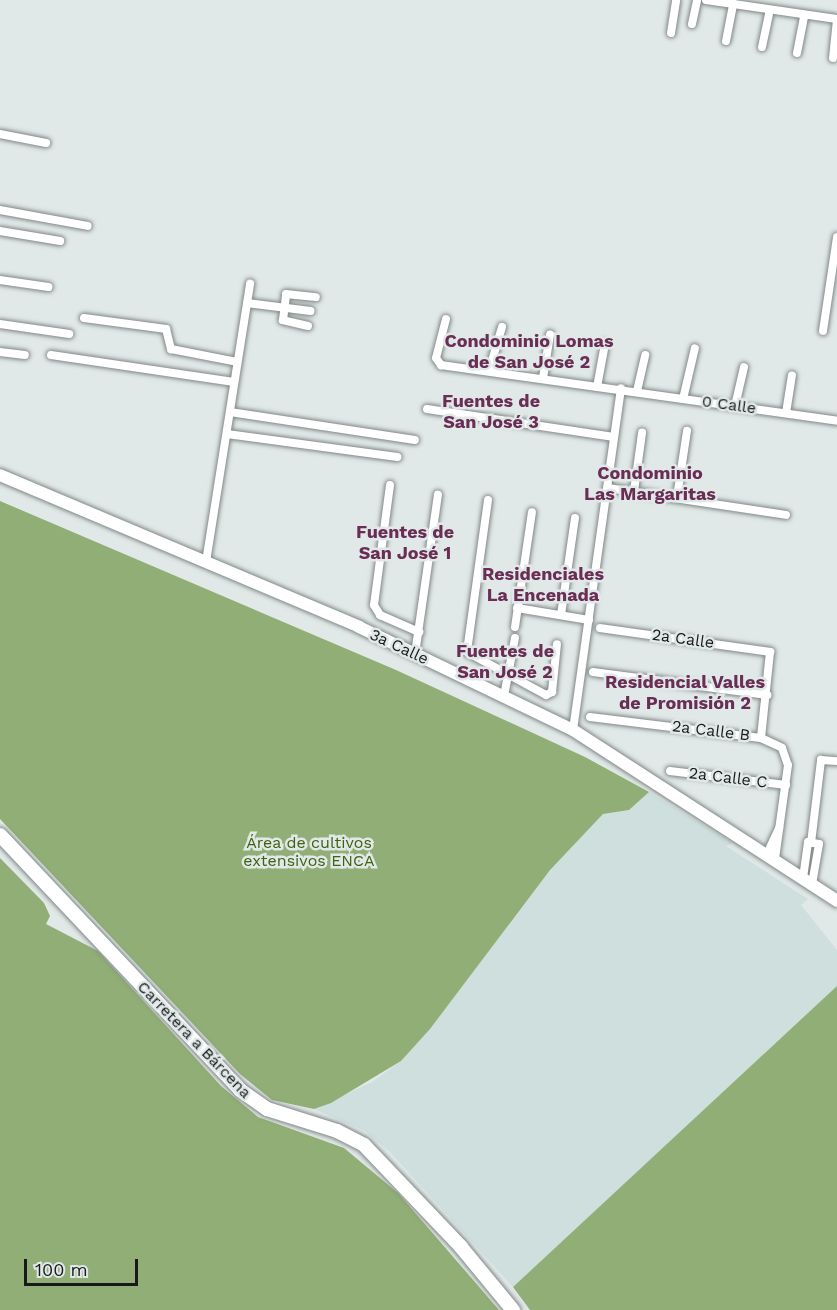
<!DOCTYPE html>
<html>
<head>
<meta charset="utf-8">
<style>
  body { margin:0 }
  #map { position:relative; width:837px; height:1310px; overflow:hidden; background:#e1e8e8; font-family:"Work Sans",sans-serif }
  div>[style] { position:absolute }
  .built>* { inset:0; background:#cedfdd }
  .forest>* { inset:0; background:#90ae75 }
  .roads { filter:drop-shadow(0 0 2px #818887) drop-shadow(0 0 2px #818887) }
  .street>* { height:8px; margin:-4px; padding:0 4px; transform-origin:4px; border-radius:4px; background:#fff }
  .secondary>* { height:12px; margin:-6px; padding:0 6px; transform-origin:6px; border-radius:6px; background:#fff }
  .primary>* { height:14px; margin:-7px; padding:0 7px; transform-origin:7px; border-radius:7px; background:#fff }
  span { translate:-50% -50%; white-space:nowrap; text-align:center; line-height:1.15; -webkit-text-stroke:5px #e1e8e8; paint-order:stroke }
  .street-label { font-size:16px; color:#181a1a }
  .park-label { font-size:16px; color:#3e620e }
  .neighbourhood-label { font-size:18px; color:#6a2e55; font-weight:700 }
  .scale { position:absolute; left:24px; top:1259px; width:114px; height:27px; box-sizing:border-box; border:3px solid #181a1a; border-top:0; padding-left:8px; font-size:18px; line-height:21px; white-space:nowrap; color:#181a1a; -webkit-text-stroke:4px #e1e8e8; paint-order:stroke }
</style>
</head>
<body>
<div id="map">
  <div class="built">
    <div style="clip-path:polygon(649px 792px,733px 843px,726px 846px,808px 899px,801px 905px,837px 950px,837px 986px,513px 1287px,390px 1152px,365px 1131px,314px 1109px,372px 1082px,401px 1061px,430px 1029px,550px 869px,603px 814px,629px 810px)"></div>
  </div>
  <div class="forest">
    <div style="clip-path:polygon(0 501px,396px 670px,585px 757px,649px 792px,629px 810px,603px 814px,550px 870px,430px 1029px,401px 1061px,331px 1103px,314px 1109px,272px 1100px,240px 1074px,0 819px)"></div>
    <div style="clip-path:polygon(0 858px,44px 903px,50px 916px,46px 924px,98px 951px,221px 1086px,258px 1117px,344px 1148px,398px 1193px,499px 1310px,0 1310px)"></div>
    <div style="clip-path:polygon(837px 986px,837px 1310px,530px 1310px,513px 1287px)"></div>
  </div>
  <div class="roads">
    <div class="street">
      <div style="left:706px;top:0;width:132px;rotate:8.3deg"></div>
      <div style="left:692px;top:24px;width:25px;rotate:-78deg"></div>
      <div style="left:671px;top:33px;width:33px;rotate:-81deg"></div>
      <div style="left:726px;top:41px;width:38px;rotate:-79deg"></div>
      <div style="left:762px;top:47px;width:38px;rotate:-78deg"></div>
      <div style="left:797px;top:53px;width:38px;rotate:-79deg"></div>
      <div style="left:833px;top:58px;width:36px;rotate:-84deg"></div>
      <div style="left:0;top:134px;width:47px;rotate:11.1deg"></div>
      <div style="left:0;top:210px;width:89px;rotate:10.3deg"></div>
      <div style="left:0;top:231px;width:61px;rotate:9.5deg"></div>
      <div style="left:0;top:280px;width:49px;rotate:8.3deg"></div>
      <div style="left:247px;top:303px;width:64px;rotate:7.1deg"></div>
      <div style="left:84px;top:318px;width:83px;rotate:7.6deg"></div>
      <div style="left:166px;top:329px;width:21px;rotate:76deg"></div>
      <div style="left:171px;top:349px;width:67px;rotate:11.1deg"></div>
      <div style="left:446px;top:319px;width:40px;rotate:104.4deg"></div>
      <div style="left:436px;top:358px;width:9px;rotate:54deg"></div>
      <div style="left:441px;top:365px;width:400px;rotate:8deg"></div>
      <div style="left:0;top:324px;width:70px;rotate:8.2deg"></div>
      <div style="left:308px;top:326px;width:26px;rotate:-167deg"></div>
      <div style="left:283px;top:320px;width:26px;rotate:-83deg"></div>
      <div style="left:286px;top:294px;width:30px;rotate:6deg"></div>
      <div style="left:823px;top:331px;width:95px;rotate:-81.5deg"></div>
      <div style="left:0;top:352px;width:25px;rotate:7deg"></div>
      <div style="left:51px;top:355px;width:185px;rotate:8.4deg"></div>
      <div style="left:489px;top:371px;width:46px;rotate:-73.5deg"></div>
      <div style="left:543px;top:378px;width:44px;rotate:-80.8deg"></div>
      <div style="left:597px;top:387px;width:44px;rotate:-79.5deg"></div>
      <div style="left:637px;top:391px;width:37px;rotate:-77deg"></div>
      <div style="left:683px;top:399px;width:52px;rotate:-76.8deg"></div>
      <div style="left:735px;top:406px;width:40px;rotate:-77deg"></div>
      <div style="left:427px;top:409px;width:189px;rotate:8.5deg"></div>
      <div style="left:230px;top:412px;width:187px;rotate:8.6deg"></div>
      <div style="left:786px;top:413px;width:38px;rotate:-81deg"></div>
      <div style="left:227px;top:434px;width:172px;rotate:7.7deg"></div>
      <div style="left:390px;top:485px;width:121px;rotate:97.6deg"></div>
      <div style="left:374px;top:605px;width:12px;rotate:59deg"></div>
      <div style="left:380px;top:615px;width:43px;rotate:23.6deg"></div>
      <div style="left:608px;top:488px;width:180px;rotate:8.6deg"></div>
      <div style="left:634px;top:491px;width:59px;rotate:-82.1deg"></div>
      <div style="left:677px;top:497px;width:67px;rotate:-81.4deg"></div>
      <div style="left:488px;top:500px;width:153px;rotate:97.9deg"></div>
      <div style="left:467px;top:652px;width:90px;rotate:28.6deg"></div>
      <div style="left:546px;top:695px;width:7px;rotate:-27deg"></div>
      <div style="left:552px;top:692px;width:48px;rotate:-84.1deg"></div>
      <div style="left:206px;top:562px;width:282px;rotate:-81deg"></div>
      <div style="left:517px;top:608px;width:73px;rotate:9.5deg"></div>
      <div style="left:561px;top:615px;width:98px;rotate:-81.8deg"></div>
      <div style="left:515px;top:627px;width:116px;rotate:-81.6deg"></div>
      <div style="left:600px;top:628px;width:172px;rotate:8deg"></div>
      <div style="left:770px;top:652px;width:86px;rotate:96deg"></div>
      <div style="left:415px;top:654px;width:161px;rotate:-81.8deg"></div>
      <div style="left:593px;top:672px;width:176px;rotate:7.5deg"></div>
      <div style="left:504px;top:696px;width:59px;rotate:-79.3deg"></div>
      <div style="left:590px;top:717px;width:172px;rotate:7deg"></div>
      <div style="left:761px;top:738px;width:23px;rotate:25deg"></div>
      <div style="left:782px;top:748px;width:18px;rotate:71deg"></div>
      <div style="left:788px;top:765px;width:95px;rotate:97.9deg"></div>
      <div style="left:573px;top:730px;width:345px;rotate:-82deg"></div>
      <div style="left:670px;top:771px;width:117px;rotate:6.9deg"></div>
      <div style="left:811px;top:843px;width:84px;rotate:-83.1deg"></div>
      <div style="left:821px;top:760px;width:16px;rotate:4deg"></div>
      <div style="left:767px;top:854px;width:29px;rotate:-65deg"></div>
      <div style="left:803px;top:878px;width:36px;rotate:-82deg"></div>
      <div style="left:808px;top:842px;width:11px;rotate:10deg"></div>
      <div style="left:819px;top:844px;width:41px;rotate:99.9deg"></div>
    </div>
    <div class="secondary">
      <div style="left:0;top:475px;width:390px;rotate:22.9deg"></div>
      <div style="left:359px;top:627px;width:237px;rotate:25.7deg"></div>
      <div style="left:573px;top:730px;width:315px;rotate:32.9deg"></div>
    </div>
    <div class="primary">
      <div style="left:0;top:835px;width:350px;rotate:46.7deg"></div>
      <div style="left:240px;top:1090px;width:33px;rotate:35deg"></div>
      <div style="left:267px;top:1109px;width:73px;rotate:17.4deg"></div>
      <div style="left:337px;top:1131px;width:30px;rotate:27deg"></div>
      <div style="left:364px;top:1145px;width:141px;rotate:46.4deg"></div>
      <div style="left:461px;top:1247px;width:82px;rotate:50.5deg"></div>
    </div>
  </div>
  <div class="street-label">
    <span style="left:729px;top:405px;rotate:8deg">0 Calle</span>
    <span style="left:683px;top:639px;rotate:8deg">2a Calle</span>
    <span style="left:399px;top:647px;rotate:25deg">3a Calle</span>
    <span style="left:711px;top:731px;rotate:7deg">2a Calle B</span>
    <span style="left:728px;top:778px;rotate:7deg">2a Calle C</span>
    <span style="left:194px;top:1040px;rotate:46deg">Carretera a Bárcena</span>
  </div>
  <div class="park-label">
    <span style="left:309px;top:852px">Área de cultivos<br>extensivos ENCA</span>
  </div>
  <div class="neighbourhood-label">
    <span style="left:529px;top:352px">Condominio Lomas<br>de San José 2</span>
    <span style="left:491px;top:412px">Fuentes de<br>San José 3</span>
    <span style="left:650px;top:484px">Condominio<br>Las Margaritas</span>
    <span style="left:405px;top:543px">Fuentes de<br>San José 1</span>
    <span style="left:543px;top:585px">Residenciales<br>La Encenada</span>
    <span style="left:505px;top:662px">Fuentes de<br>San José 2</span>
    <span style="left:685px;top:693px">Residencial Valles<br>de Promisión 2</span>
  </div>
  <div class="scale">100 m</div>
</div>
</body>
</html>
